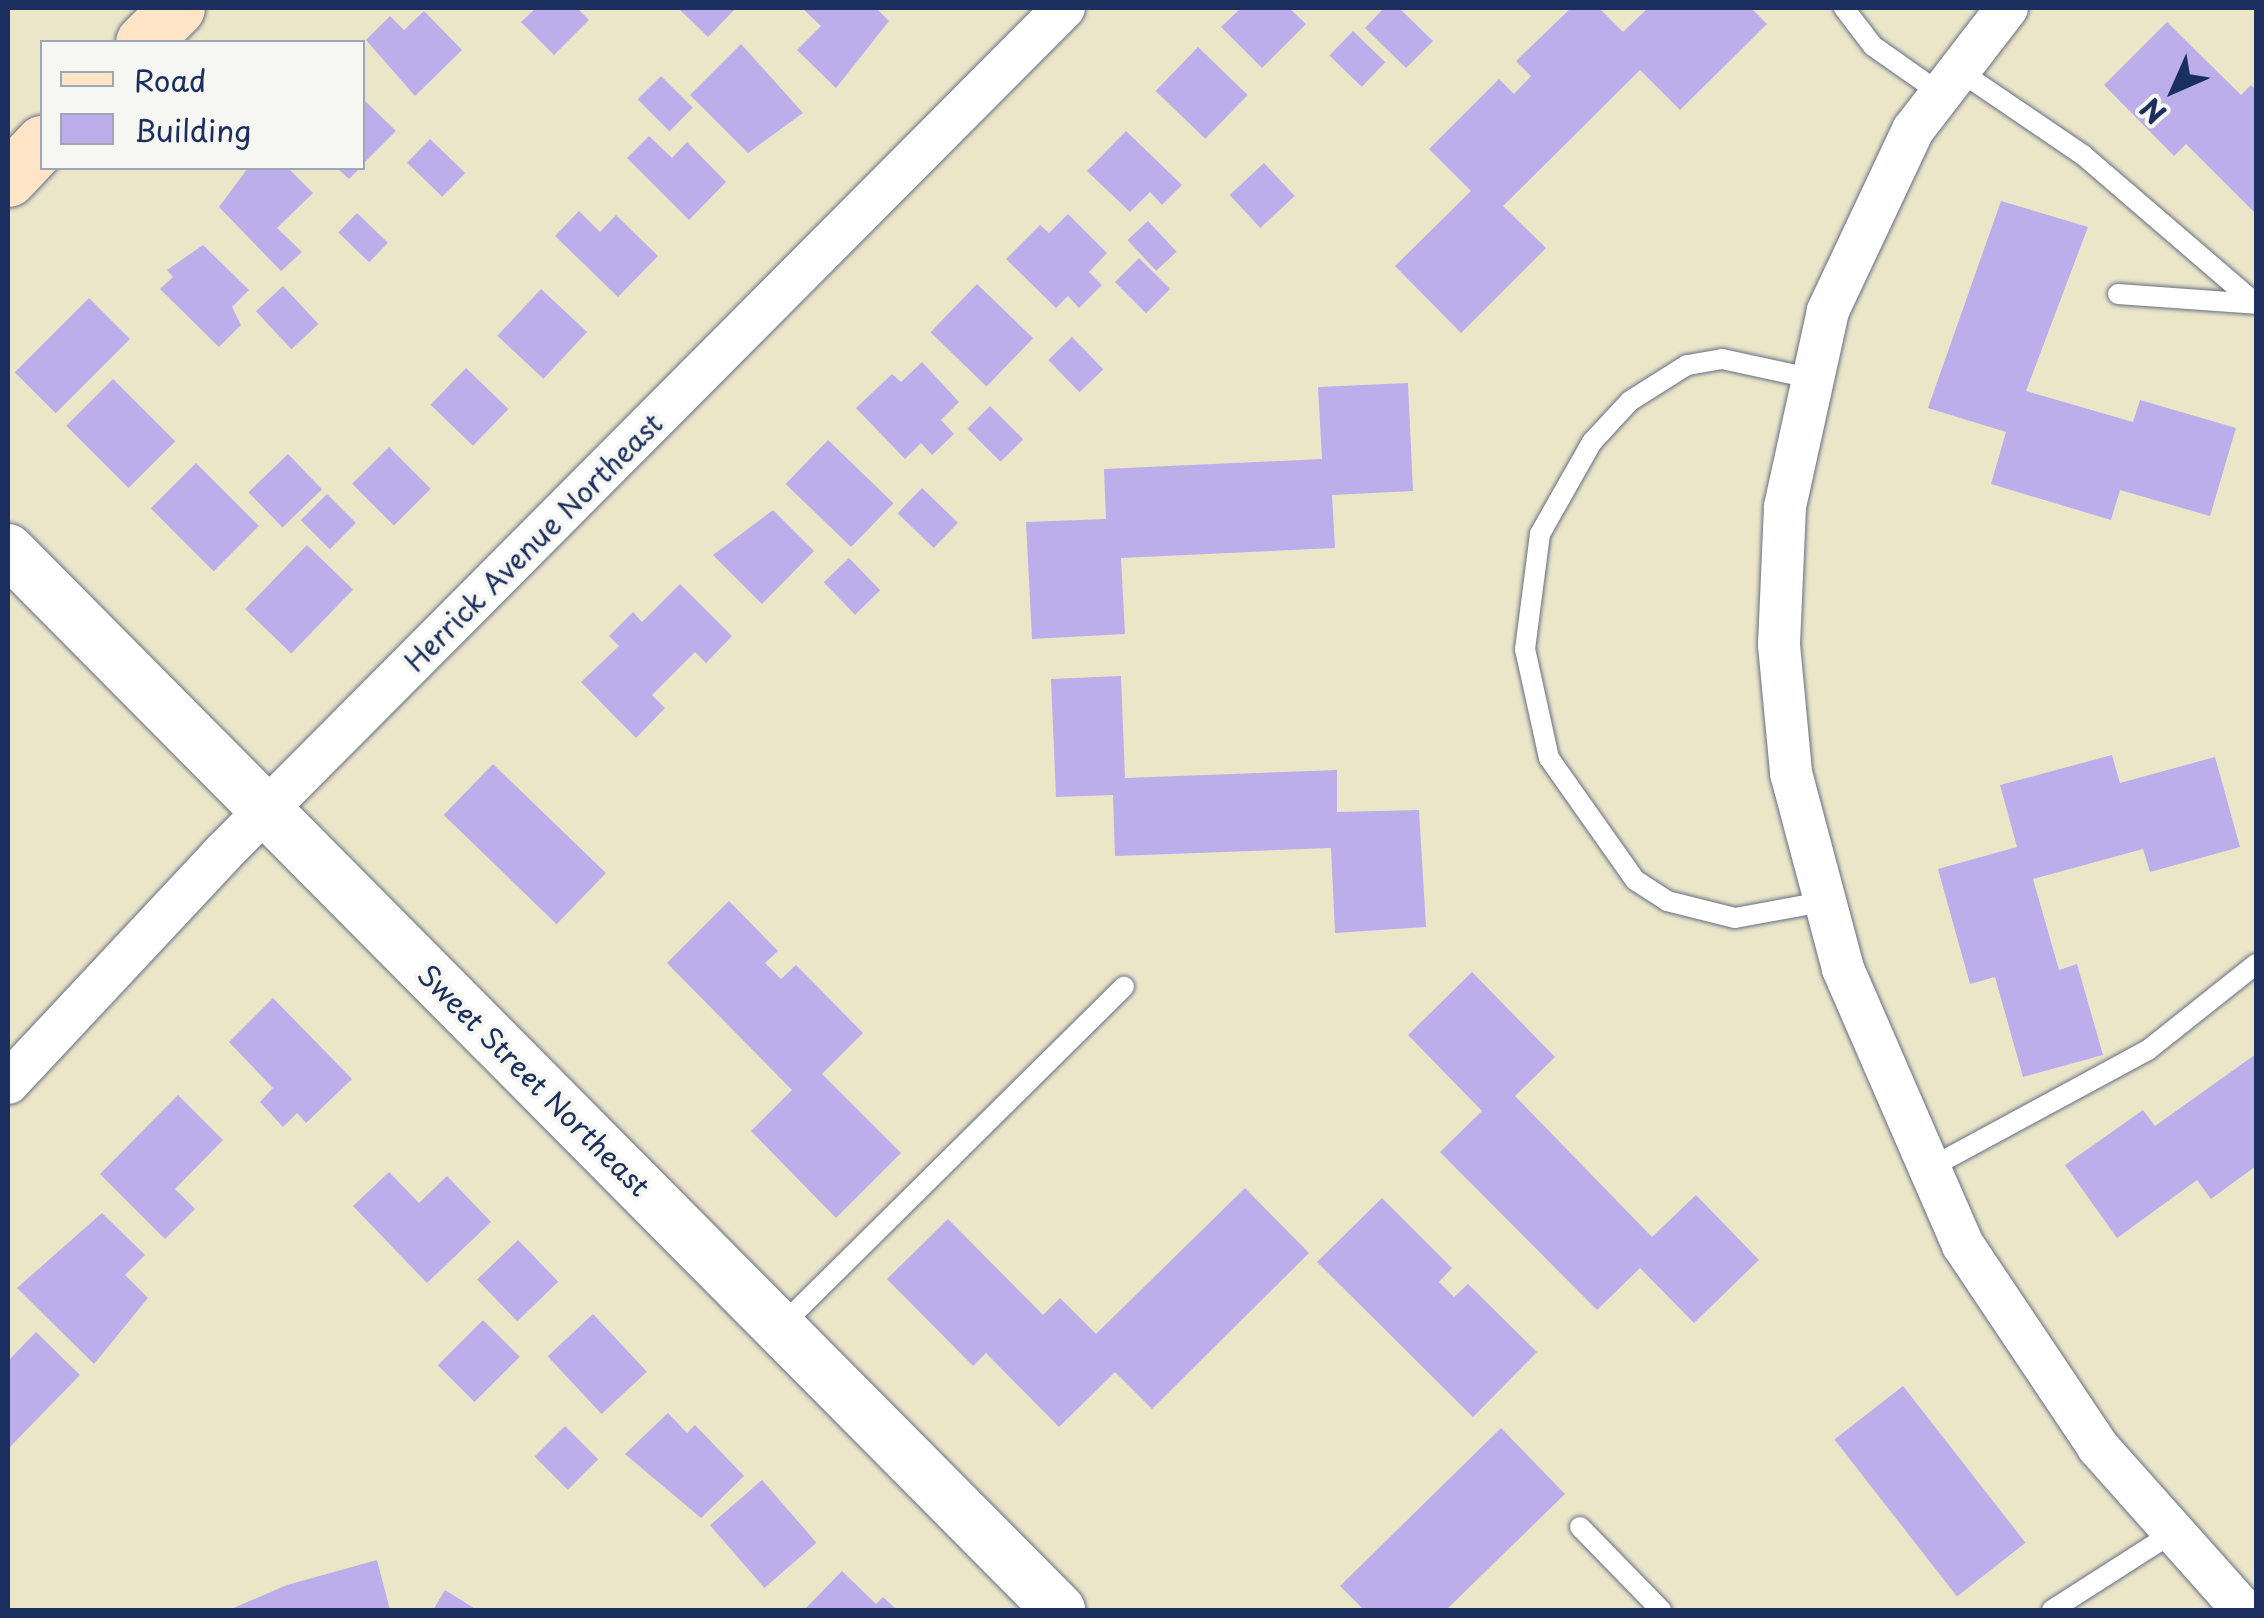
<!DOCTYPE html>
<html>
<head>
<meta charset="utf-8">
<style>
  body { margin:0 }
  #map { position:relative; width:2264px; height:1618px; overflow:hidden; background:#ece6c9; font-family:"Playpen Sans",sans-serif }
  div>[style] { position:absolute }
  .building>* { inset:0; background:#bbaeeb; transform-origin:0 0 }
  .roads { filter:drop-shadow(0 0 2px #646f83) drop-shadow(0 0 2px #646f83) }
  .service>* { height:20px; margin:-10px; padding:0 10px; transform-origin:10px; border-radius:10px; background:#fff }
  .minor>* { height:42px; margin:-21px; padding:0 21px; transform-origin:21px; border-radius:21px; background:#fff }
  .tertiary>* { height:52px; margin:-26px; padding:0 26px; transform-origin:26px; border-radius:26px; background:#fff }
  .secondary>* { height:55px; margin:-27.5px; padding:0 27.5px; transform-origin:27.5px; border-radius:27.5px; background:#ffe4c6 }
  span { translate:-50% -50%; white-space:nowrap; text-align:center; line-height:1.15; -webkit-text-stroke:8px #f6f6f2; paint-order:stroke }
  .street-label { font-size:28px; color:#1b2f5e }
  .frame { position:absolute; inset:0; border:10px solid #1b2f5e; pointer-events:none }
  .legend { position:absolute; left:40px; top:40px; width:325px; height:130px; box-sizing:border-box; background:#f6f6f2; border:2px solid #9ea6b7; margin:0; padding:12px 18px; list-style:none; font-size:30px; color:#1b2f5e }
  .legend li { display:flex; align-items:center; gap:20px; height:50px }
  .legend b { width:50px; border:2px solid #9ea6b7 }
  .north { position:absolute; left:2124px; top:40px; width:100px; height:100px; -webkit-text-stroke:8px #f6f6f2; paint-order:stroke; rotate:225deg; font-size:28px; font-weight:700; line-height:40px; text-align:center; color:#1b2f5e }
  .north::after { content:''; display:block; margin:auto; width:35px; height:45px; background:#1b2f5e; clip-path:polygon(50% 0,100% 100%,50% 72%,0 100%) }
</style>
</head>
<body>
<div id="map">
  <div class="building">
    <div style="clip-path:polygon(536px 8px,577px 8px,589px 20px,554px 55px,521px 22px)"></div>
    <div style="clip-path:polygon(678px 8px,736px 8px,708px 37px)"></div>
    <div style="clip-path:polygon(802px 8px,876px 8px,889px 21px,836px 88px,797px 50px,821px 26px)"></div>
    <div style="clip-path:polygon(1241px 8px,1289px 8px,1306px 24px,1262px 68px,1221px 27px)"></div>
    <div style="clip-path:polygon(1384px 8px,1399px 8px,1433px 41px,1406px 68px,1365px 28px)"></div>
    <div style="clip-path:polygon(1571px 8px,1599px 8px,1623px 32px,1648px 8px,1751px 8px,1767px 24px,1680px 110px,1640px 70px,1503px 206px,1546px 248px,1461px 333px,1395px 266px,1471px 191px,1429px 149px,1499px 79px,1514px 94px,1531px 76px,1516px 61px)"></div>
    <div style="clip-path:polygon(424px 11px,462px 50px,415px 96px,366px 40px,390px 16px,404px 30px)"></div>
    <div style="clip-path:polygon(2167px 22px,2241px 95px,2251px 85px,2256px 90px,2256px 214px,2186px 144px,2174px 156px,2104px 85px)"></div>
    <div style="left:1353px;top:31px;width:45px;height:34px;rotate:44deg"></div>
    <div style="clip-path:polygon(741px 44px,803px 113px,748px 153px,690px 95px)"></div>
    <div style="left:1198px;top:47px;width:69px;height:61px;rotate:44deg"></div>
    <div style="left:661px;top:76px;width:45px;height:33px;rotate:45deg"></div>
    <div style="clip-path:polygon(362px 98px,396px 131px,362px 165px)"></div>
    <div style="clip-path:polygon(1126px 131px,1182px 185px,1162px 205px,1150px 192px,1130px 212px,1087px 171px)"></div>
    <div style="clip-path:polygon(649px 136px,672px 158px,687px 142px,726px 182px,689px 220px,627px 158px)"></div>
    <div style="left:430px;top:139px;width:49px;height:33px;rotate:44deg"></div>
    <div style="left:1264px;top:163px;width:45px;height:47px;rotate:47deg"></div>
    <div style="clip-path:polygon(248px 168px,288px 168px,313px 193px,277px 228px,302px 252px,281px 271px,219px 207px)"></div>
    <div style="clip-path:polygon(337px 168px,360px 168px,349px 179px)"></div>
    <div style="clip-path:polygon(2001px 201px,2088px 227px,2026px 391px,2133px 422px,2140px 400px,2236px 428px,2210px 516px,2120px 490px,2111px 520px,1991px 484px,2006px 432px,1928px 408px)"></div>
    <div style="clip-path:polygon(579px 211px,600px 232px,616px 215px,658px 256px,618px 297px,555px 236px)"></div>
    <div style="left:357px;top:213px;width:43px;height:27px;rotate:44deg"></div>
    <div style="clip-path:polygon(1068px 214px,1107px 253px,1089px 272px,1102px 285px,1079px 308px,1068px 296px,1056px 308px,1006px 259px,1040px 225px,1049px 233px)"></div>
    <div style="left:1148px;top:221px;width:42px;height:28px;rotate:47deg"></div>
    <div style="clip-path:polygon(203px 245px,249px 290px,232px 307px,241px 325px,219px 347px,160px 289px,173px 277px,167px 270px)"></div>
    <div style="left:1139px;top:258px;width:44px;height:34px;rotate:45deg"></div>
    <div style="left:977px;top:284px;width:78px;height:67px;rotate:44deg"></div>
    <div style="left:283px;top:286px;width:52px;height:37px;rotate:47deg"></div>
    <div style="left:541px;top:289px;width:63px;height:64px;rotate:43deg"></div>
    <div style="left:89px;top:298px;width:58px;height:105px;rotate:45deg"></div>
    <div style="left:1072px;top:337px;width:45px;height:33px;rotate:46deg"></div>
    <div style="clip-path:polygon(922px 362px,959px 402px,941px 420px,954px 434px,932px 455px,921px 443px,905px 459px,856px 408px,892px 374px,901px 382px)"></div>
    <div style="left:466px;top:368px;width:59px;height:51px;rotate:44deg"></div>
    <div style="left:113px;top:379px;width:88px;height:66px;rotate:45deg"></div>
    <div style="clip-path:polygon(1408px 383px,1413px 491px,1332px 495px,1335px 548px,1121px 558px,1125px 634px,1032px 639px,1026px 522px,1106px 519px,1104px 469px,1322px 459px,1318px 387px)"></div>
    <div style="left:990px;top:406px;width:47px;height:32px;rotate:45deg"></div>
    <div style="left:828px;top:440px;width:91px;height:61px;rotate:44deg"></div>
    <div style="left:389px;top:447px;width:59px;height:52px;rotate:45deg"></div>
    <div style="left:288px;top:454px;width:49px;height:55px;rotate:46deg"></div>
    <div style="left:196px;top:463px;width:89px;height:64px;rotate:45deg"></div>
    <div style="left:922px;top:488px;width:50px;height:35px;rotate:44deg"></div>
    <div style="left:327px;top:494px;width:41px;height:37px;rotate:45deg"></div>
    <div style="clip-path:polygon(773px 510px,814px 551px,762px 604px,713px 555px)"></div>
    <div style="left:307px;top:545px;width:64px;height:89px;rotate:44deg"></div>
    <div style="left:849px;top:558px;width:45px;height:35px;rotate:46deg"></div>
    <div style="clip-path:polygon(680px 584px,732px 636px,706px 663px,695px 652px,652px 695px,665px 708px,636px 738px,581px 682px,619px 646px,609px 636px,633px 612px,642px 622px)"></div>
    <div style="clip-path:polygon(1121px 676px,1125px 778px,1337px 770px,1337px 812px,1419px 810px,1426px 927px,1335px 933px,1331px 848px,1115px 856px,1113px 795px,1056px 797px,1051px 679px)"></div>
    <div style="clip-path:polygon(2112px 755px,2120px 783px,2215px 757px,2240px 847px,2150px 872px,2143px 849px,2033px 879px,2059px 970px,2077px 964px,2103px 1055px,2023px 1077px,1995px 977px,1970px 984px,1938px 869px,2017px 847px,2000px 785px)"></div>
    <div style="left:493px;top:764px;width:157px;height:71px;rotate:44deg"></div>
    <div style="clip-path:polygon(729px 901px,778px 951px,765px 963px,781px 979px,796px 965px,863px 1033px,822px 1074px,901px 1153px,836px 1218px,751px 1131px,792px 1090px,667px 963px)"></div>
    <div style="clip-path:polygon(1472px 972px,1555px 1057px,1515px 1096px,1652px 1237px,1696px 1195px,1759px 1260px,1694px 1323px,1640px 1268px,1597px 1310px,1440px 1152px,1482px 1111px,1408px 1035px)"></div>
    <div style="clip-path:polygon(273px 998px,352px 1079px,306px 1123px,297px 1113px,283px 1127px,260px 1102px,273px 1088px,229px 1042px)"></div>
    <div style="clip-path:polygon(2256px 1054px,2256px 1166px,2211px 1199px,2197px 1180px,2117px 1238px,2065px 1165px,2143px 1110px,2155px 1126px)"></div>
    <div style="clip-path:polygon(178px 1095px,223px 1140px,175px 1189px,195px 1209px,165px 1239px,100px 1174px)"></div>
    <div style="clip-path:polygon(389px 1172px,419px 1203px,447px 1176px,491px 1222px,427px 1283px,353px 1206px)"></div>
    <div style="clip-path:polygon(1245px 1188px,1309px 1253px,1152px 1409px,1115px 1372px,1059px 1427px,986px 1353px,973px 1366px,887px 1279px,948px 1219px,1043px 1315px,1060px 1298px,1096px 1334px)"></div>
    <div style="clip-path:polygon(1382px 1198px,1452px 1268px,1439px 1282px,1454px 1297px,1468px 1284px,1537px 1352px,1473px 1417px,1317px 1262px)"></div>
    <div style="clip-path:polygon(102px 1213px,145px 1255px,125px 1275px,148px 1298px,94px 1364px,17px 1288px)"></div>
    <div style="left:518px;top:1240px;width:58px;height:57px;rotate:46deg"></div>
    <div style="left:593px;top:1314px;width:79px;height:62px;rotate:47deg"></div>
    <div style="left:483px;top:1320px;width:52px;height:64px;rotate:45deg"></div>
    <div style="clip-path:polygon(36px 1332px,80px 1375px,8px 1449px,8px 1361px)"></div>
    <div style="left:1903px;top:1386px;width:199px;height:87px;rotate:52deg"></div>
    <div style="clip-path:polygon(668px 1413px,687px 1433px,695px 1425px,744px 1476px,701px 1518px,625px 1454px)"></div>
    <div style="left:565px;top:1426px;width:47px;height:43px;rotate:45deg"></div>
    <div style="clip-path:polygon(1501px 1428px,1565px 1494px,1446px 1610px,1364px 1610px,1340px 1586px)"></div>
    <div style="left:762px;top:1480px;width:83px;height:69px;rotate:49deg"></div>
    <div style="clip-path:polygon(377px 1560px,390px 1610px,229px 1610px,287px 1585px)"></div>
    <div style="clip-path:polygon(842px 1571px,876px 1604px,883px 1597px,897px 1610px,804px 1610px)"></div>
    <div style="clip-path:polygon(445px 1590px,477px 1610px,419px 1610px,433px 1610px)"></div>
  </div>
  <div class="roads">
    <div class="service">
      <div style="left:1844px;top:8px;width:48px;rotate:52.7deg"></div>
      <div style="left:1873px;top:46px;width:78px;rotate:35.1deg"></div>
      <div style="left:1955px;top:68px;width:155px;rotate:34.2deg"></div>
      <div style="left:2083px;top:155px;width:228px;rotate:40.7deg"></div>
      <div style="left:2118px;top:294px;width:138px;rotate:4.1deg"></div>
      <div style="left:1810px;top:378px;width:90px;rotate:-167.8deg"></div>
      <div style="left:1722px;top:359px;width:36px;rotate:170deg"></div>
      <div style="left:1687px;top:365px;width:67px;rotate:147.7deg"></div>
      <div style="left:1630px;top:401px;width:56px;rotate:132.8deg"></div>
      <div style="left:1592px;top:442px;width:106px;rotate:119.5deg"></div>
      <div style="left:1540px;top:534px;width:116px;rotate:97.4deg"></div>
      <div style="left:1525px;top:649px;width:112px;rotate:77.6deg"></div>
      <div style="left:1549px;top:758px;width:149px;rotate:54.8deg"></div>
      <div style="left:1635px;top:880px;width:38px;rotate:33deg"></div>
      <div style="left:1667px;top:901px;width:70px;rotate:14deg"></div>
      <div style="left:1735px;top:918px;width:88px;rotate:-10.4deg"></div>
      <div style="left:1926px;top:1170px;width:252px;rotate:-28.4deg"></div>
      <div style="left:2148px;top:1050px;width:138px;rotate:-38.5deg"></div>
      <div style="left:780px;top:1327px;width:484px;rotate:-44.7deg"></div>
      <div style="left:1580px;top:1527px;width:116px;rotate:45.7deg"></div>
      <div style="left:2052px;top:1610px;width:141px;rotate:-32.6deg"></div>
    </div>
    <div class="minor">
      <div style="left:2007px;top:8px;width:154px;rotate:127.6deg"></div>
      <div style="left:1913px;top:130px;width:200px;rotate:115.2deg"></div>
      <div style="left:1828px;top:311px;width:201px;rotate:102.4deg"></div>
      <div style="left:1785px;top:507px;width:138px;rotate:92.5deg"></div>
      <div style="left:1779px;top:645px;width:129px;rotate:84.6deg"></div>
      <div style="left:1791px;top:773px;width:203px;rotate:75.1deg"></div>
      <div style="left:1843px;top:969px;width:301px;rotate:66.5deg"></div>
      <div style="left:1963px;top:1245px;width:243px;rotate:56.2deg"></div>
      <div style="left:2098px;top:1447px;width:218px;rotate:48.3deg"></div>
      <div style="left:8px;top:1083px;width:312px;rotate:-46.9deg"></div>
      <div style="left:221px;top:855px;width:1195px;rotate:-45.14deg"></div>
    </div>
    <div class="tertiary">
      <div style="left:8px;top:550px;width:1493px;rotate:45.24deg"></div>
    </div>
    <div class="secondary">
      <div style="left:143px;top:42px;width:48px;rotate:-45deg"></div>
      <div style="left:8px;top:179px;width:50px;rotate:-46.6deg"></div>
    </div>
  </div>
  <div class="street-label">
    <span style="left:533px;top:542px;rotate:-45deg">Herrick Avenue Northeast</span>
    <span style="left:534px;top:1080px;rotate:45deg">Sweet Street Northeast</span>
  </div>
  <div class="frame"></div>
  <ul class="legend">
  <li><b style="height:12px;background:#ffe4c6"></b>Road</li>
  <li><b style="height:28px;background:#bbaeeb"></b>Building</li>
  </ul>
  <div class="north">N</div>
</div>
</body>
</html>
